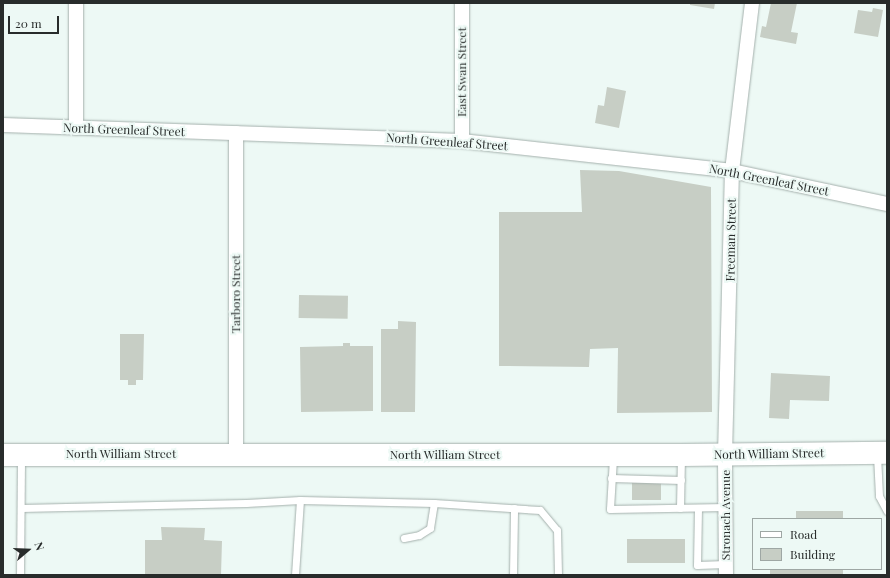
<!DOCTYPE html>
<html>
<head>
<meta charset="utf-8">
<style>
  body { margin:0 }
  #map { position:relative; width:890px; height:578px; overflow:hidden; background:#edf9f5; font-family:"Playfair Display",serif }
  div>[style] { position:absolute }
  .building>* { inset:0; background:#c7cec5; transform-origin:0 0 }
  .roads { filter:drop-shadow(0 0 1px #a4b0ac) drop-shadow(0 0 1px #a4b0ac) }
  .lane>* { height:7px; margin:-3.5px; padding:0 3.5px; transform-origin:3.5px; border-radius:3.5px; background:#fff }
  .street>* { height:14px; margin:-7px; padding:0 7px; transform-origin:7px; border-radius:7px; background:#fff }
  .primary>* { height:22px; margin:-11px; padding:0 11px; transform-origin:11px; border-radius:11px; background:#fff }
  span { translate:-50% -50%; white-space:nowrap; text-align:center; line-height:1.15; -webkit-text-stroke:4px #edf9f5; paint-order:stroke }
  .street-label { font-size:12px; color:#282c2b }
  .frame { position:absolute; inset:0; border:4px solid #282c2b; pointer-events:none }
  .legend { position:absolute; left:752px; top:518px; width:130px; height:52px; box-sizing:border-box; background:#edf9f5; border:1px solid #9ea7a4; margin:0; padding:5px 7px; list-style:none; font-size:12px; color:#282c2b }
  .legend li { display:flex; align-items:center; gap:8px; height:20px }
  .legend b { width:20px; border:1px solid #9ea7a4 }
  .north { position:absolute; left:8px; top:530px; width:40px; height:40px; -webkit-text-stroke:3px #edf9f5; paint-order:stroke; rotate:71deg; font-size:11px; font-weight:700; line-height:16px; text-align:center; color:#282c2b }
  .north::after { content:''; display:block; margin:auto; width:14px; height:18px; background:#282c2b; clip-path:polygon(50% 0,100% 100%,50% 72%,0 100%) }
  .scale { position:absolute; left:8px; top:16px; width:51px; height:18px; box-sizing:border-box; border:2px solid #282c2b; border-top:0; padding-left:5px; font-size:12px; line-height:14px; white-space:nowrap; color:#282c2b; -webkit-text-stroke:3px #edf9f5; paint-order:stroke }
</style>
</head>
<body>
<div id="map">
  <div class="building">
    <div style="clip-path:polygon(690px 3px,715px 3px,714px 9px,690px 5px)"></div>
    <div style="clip-path:polygon(771px 3px,797px 3px,791px 32px,798px 33px,796px 44px,760px 37px,762px 26px,766px 27px)"></div>
    <div style="clip-path:polygon(873px 8px,883px 10px,878px 37px,854px 33px,858px 10px,872px 12px)"></div>
    <div style="clip-path:polygon(607px 87px,626px 91px,619px 128px,595px 123px,598px 105px,604px 106px)"></div>
    <div style="clip-path:polygon(580px 170px,619px 171px,711px 187px,712px 412px,617px 413px,618px 348px,590px 349px,589px 367px,499px 366px,499px 212px,582px 212px)"></div>
    <div style="left:299px;top:295px;width:49px;height:23px;rotate:1deg"></div>
    <div style="clip-path:polygon(398px 321px,416px 322px,415px 412px,381px 412px,381px 329px,398px 329px)"></div>
    <div style="clip-path:polygon(120px 334px,144px 334px,143px 380px,136px 380px,136px 385px,128px 385px,128px 380px,120px 380px)"></div>
    <div style="clip-path:polygon(343px 343px,350px 343px,350px 346px,373px 346px,373px 411px,301px 412px,300px 347px,343px 346px)"></div>
    <div style="clip-path:polygon(771px 373px,830px 376px,829px 401px,790px 400px,789px 419px,769px 418px)"></div>
    <div style="left:632px;top:482px;width:29px;height:18px"></div>
    <div style="left:796px;top:511px;width:47px;height:8px"></div>
    <div style="clip-path:polygon(161px 527px,205px 528px,204px 540px,222px 541px,221px 575px,145px 575px,145px 540px,162px 540px)"></div>
    <div style="left:627px;top:539px;width:58px;height:24px"></div>
    <div style="left:770px;top:569px;width:73px;height:6px"></div>
  </div>
  <div class="roads">
    <div class="lane">
      <div style="left:877px;top:455px;width:41px;rotate:87.2deg"></div>
      <div style="left:879px;top:496px;width:17px;rotate:62deg"></div>
      <div style="left:613px;top:458px;width:51px;rotate:93.4deg"></div>
      <div style="left:610px;top:509px;width:116px;rotate:-1deg"></div>
      <div style="left:611px;top:478px;width:70px;rotate:1.6deg"></div>
      <div style="left:21px;top:508px;width:225px;rotate:-1.3deg"></div>
      <div style="left:246px;top:503px;width:54px;rotate:-3.2deg"></div>
      <div style="left:300px;top:500px;width:134px;rotate:1.3deg"></div>
      <div style="left:434px;top:503px;width:106px;rotate:3.8deg"></div>
      <div style="left:540px;top:510px;width:26px;rotate:50deg"></div>
      <div style="left:557px;top:530px;width:45px;rotate:88.7deg"></div>
      <div style="left:680px;top:508px;width:50px;rotate:-88.9deg"></div>
      <div style="left:698px;top:508px;width:57px;rotate:91deg"></div>
      <div style="left:697px;top:565px;width:29px;rotate:-2deg"></div>
      <div style="left:404px;top:538px;width:15px;rotate:-11deg"></div>
      <div style="left:419px;top:535px;width:13px;rotate:-32deg"></div>
      <div style="left:430px;top:528px;width:25px;rotate:-81deg"></div>
      <div style="left:20px;top:575px;width:118px;rotate:-89.5deg"></div>
      <div style="left:295px;top:575px;width:75px;rotate:-86.2deg"></div>
      <div style="left:513px;top:575px;width:67px;rotate:-89.1deg"></div>
    </div>
    <div class="street">
      <div style="left:76px;top:3px;width:125px;rotate:90deg"></div>
      <div style="left:3px;top:125px;width:459px;rotate:2deg"></div>
      <div style="left:462px;top:141px;width:272px;rotate:6.3deg"></div>
      <div style="left:732px;top:171px;width:158px;rotate:12deg"></div>
      <div style="left:462px;top:141px;width:138px;rotate:-90deg"></div>
      <div style="left:236px;top:454px;width:321px;rotate:-90deg"></div>
      <div style="left:726px;top:575px;width:120px;rotate:-90.5deg"></div>
      <div style="left:725px;top:455px;width:284px;rotate:-88.6deg"></div>
      <div style="left:732px;top:171px;width:169px;rotate:-83.2deg"></div>
    </div>
    <div class="primary">
      <div style="left:3px;top:455px;width:678px"></div>
      <div style="left:681px;top:455px;width:206px;rotate:-0.6deg"></div>
    </div>
  </div>
  <div class="street-label">
    <span style="left:462px;top:72px;rotate:-90deg">East Swan Street</span>
    <span style="left:124px;top:130px;rotate:2deg">North Greenleaf Street</span>
    <span style="left:447px;top:142px;rotate:4deg">North Greenleaf Street</span>
    <span style="left:769px;top:180px;rotate:11deg">North Greenleaf Street</span>
    <span style="left:731px;top:240px;rotate:-89deg">Freeman Street</span>
    <span style="left:236px;top:294px;rotate:-90deg">Tarboro Street</span>
    <span style="left:121px;top:454px">North William Street</span>
    <span style="left:769px;top:454px;rotate:-1deg">North William Street</span>
    <span style="left:445px;top:455px">North William Street</span>
    <span style="left:726px;top:515px;rotate:-90deg">Stronach Avenue</span>
  </div>
  <div class="frame"></div>
  <ul class="legend">
  <li><b style="height:5px;background:#fff"></b>Road</li>
  <li><b style="height:11px;background:#c7cec5"></b>Building</li>
  </ul>
  <div class="north">N</div>
  <div class="scale">20 m</div>
</div>
</body>
</html>
